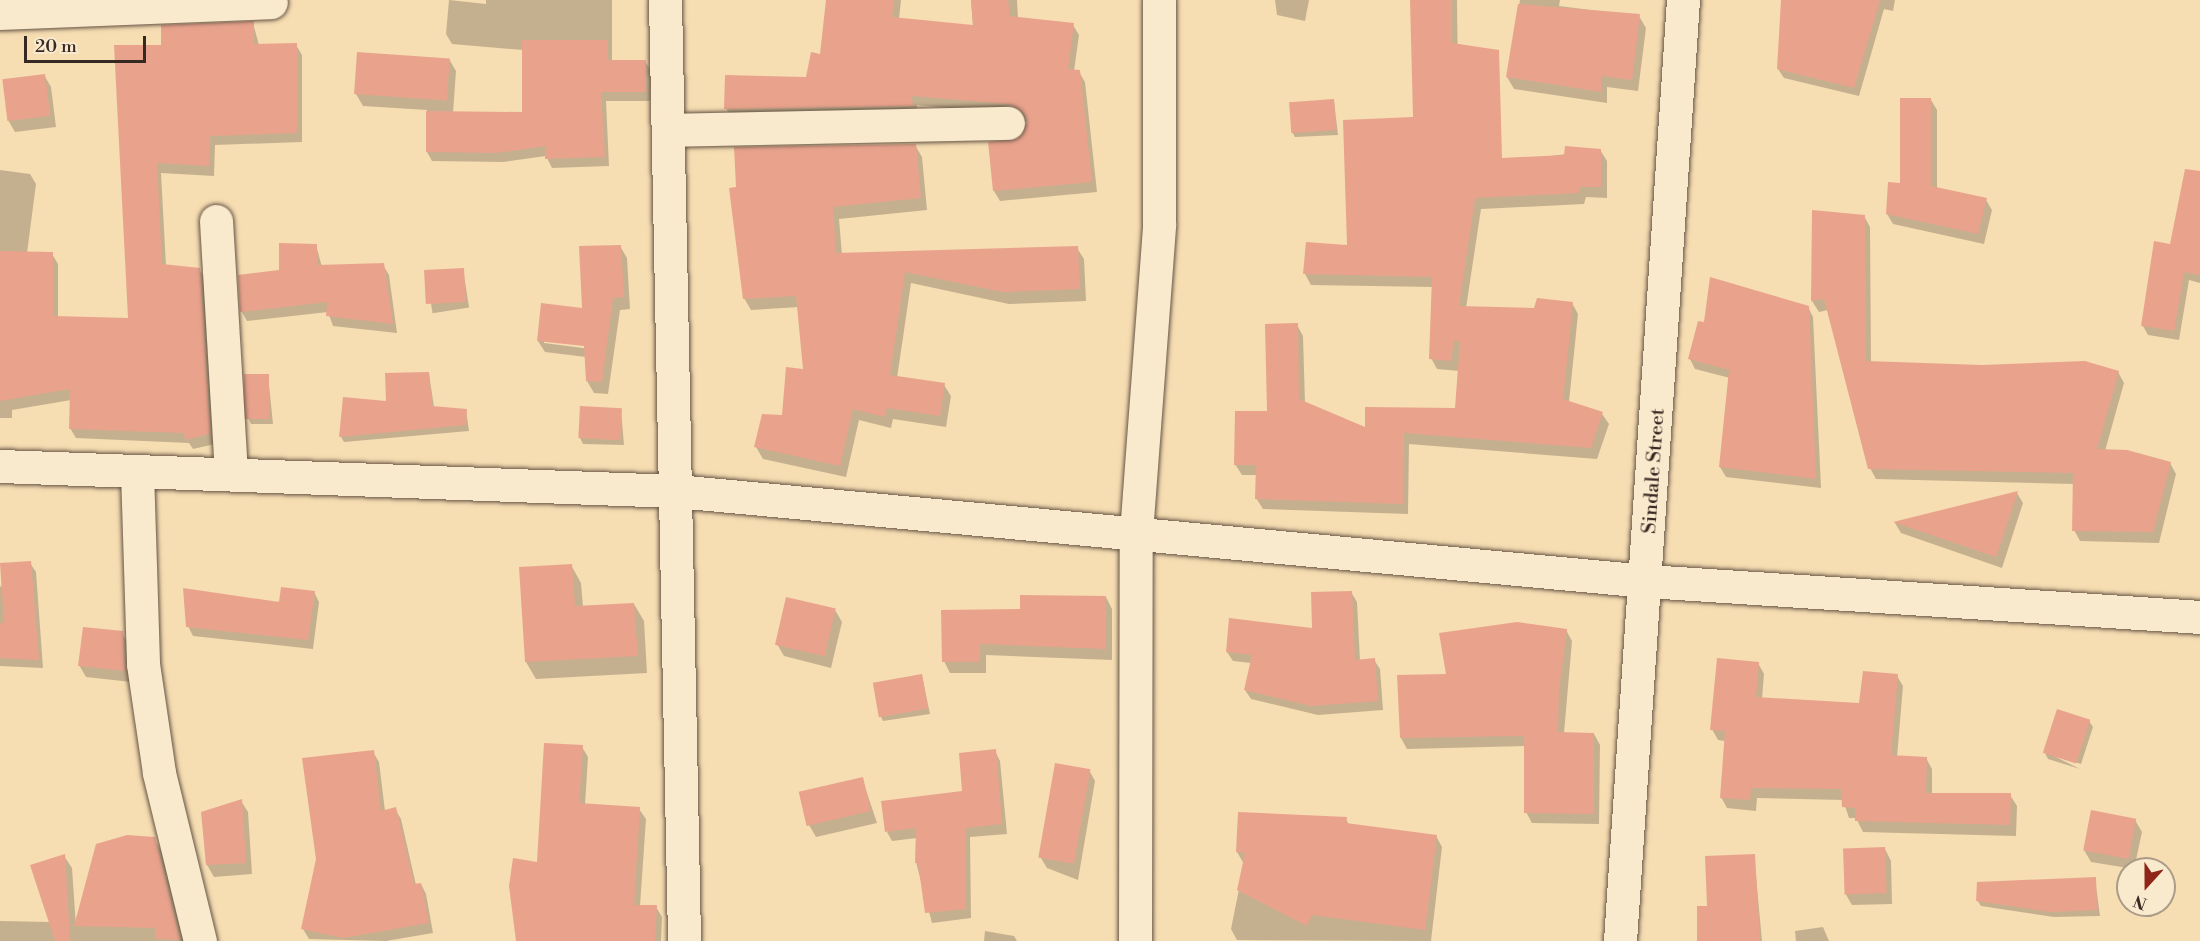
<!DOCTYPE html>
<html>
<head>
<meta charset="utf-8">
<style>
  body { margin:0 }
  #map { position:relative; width:2200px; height:941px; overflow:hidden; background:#f6ddb2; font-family:"Libre Bodoni",serif }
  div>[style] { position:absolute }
  .shadow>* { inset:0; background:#0003; transform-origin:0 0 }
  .building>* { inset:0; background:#e9a38d; transform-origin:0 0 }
  .roads { filter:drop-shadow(0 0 2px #665546) drop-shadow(0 0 2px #665546) }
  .street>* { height:33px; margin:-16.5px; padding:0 16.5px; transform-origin:16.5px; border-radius:16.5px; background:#f9e9cd }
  span { translate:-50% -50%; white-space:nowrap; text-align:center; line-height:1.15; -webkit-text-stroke:4.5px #f9e9cd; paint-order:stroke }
  .street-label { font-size:20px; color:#362822 }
  .north { position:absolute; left:2116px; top:857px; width:60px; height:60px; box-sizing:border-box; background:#f9e9cd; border:2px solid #ab9c89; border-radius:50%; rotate:201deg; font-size:16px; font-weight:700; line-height:24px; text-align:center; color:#362822 }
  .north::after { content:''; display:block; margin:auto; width:21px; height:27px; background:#8f2418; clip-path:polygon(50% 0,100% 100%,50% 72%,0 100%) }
  .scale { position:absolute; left:24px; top:36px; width:122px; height:27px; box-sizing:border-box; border:3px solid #362822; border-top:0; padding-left:8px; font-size:18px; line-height:21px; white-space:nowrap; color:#362822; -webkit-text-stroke:4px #f9e9cd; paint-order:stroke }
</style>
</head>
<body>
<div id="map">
  <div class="shadow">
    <div style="clip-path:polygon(449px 0,486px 4px,486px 0,612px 0,612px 61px,645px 61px,651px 71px,650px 101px,606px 101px,609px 166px,552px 168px,546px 156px,503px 162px,432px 161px,427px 152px,427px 110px,363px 106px,356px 94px,449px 59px,456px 71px,453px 113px,523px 114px,523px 50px,452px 44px,446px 34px)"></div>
    <div style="clip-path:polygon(828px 0,901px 0,899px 19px,973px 27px,971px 0,1017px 0,1018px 18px,1073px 25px,1079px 35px,1074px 71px,1079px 72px,1085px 82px,1097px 192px,1000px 201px,994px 191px,989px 143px,1019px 140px,1028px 123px,1015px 114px,917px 105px,918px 116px,732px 119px,726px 108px,807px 79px,821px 56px)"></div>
    <div style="clip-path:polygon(1275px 0,1309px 0,1305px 21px,1277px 15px)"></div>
    <div style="clip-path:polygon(1412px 0,1457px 0,1459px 167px,1600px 150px,1607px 161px,1607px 198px,1586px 197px,1584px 204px,1481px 209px,1466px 308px,1535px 310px,1572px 303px,1578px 314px,1569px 402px,1602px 414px,1609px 424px,1597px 459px,1409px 444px,1408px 514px,1263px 509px,1256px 498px,1257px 475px,1242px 475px,1235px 464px,1268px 413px,1297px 325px,1303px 336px,1305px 403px,1367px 429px,1456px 409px,1459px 371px,1437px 369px,1431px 358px,1433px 287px,1311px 285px,1305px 274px,1349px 246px,1415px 118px)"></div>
    <div style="clip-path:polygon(1520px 0,1560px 0,1559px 6px,1639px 16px,1646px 28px,1638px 91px,1607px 87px,1607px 103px,1514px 89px,1507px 77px)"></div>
    <div style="clip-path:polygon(1794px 0,1895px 0,1893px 11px,1884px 9px,1859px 96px,1784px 78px,1778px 69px)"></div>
    <div style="clip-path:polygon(253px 23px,259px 45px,296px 45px,302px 55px,302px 142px,215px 145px,214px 176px,161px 173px,166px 266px,199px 269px,205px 279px,215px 444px,193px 449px,189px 443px,76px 438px,70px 428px,71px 400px,12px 410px,12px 418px,0 418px,0 170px,30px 174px,36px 184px,27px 253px,52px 254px,58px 264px,58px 318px,130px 320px,163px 46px)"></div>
    <div style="clip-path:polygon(44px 75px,51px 87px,56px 127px,15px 132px,8px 120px)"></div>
    <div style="clip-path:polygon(1931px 100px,1937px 110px,1937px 189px,1986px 200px,1992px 210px,1984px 244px,1893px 224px,1887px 214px,1902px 185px)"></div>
    <div style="clip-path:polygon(1334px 101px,1338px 135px,1295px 137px,1292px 132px)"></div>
    <div style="clip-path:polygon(915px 145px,922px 157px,927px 210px,839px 219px,842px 255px,1077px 248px,1084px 259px,1086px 301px,1009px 304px,911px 283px,897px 378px,944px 385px,951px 396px,946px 427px,893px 419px,891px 428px,859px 420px,846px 477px,763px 459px,756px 447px,783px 417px,805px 370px,799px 307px,751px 310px,744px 298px,730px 189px)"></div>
    <div style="clip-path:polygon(1864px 216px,1870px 227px,1871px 362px,2118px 372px,2124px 383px,2105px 451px,2170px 463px,2176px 474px,2159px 543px,2080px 541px,2074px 530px,2074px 484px,1876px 479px,1870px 468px,1828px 310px,1819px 312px,1812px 301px)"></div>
    <div style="clip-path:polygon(2200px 227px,2200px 283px,2189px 280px,2179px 340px,2148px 335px,2143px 326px,2171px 245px)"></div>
    <div style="clip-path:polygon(316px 245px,322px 267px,383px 265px,389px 275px,397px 333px,333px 326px,328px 312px,247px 321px,242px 312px,281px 271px)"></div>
    <div style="clip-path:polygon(evenodd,620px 246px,627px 258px,630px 309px,620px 310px,608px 394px,594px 393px,587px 381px,586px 357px,545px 352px,538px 341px,583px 310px,620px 246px,544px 340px,592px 346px,591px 349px,544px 343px,544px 340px)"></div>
    <div style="left:463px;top:269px;width:39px;height:37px;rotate:81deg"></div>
    <div style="clip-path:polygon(1808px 307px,1813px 317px,1821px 488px,1726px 477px,1720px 467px,1730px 378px,1695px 369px,1690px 359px,1705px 324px)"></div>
    <div style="clip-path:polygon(429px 374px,434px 407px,466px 410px,469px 431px,344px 442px,341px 437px)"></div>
    <div style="clip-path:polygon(268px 375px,273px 424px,251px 424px,248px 418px)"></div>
    <div style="clip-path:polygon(621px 410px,624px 445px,583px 444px,580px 438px)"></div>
    <div style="clip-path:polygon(2017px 493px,2023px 503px,2002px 568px,1901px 533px,1895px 523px)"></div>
    <div style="clip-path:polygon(30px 563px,36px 572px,43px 668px,0 666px,0 587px)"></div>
    <div style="clip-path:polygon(571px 565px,581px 583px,583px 607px,634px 604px,644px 621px,647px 673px,536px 679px,526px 662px)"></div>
    <div style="clip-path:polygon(314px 592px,319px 602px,313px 649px,193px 636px,188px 626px)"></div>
    <div style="clip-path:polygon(1351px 592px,1357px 602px,1360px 661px,1374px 660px,1380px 669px,1383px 710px,1318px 715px,1251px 699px,1245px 690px,1251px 663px,1233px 661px,1227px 652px,1314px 630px)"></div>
    <div style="clip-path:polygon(1106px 597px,1112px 609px,1112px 660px,986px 655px,986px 673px,950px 673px,944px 661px,1021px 610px)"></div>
    <div style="clip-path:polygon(835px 610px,842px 622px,831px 668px,784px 656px,777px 644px)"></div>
    <div style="clip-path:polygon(1566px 630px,1572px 641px,1564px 733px,1594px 734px,1600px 745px,1599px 824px,1532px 823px,1526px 812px,1526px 746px,1407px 749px,1401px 738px,1447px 675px)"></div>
    <div style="clip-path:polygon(122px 633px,129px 645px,131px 682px,86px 677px,79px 665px)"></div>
    <div style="clip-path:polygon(1758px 663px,1764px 674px,1762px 699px,1861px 705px,1897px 676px,1903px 686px,1897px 757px,1926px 758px,1932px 769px,1932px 794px,2010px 795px,2017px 806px,2016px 836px,1863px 832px,1856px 818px,1849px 818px,1843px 800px,1757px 798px,1756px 811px,1727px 808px,1721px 797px,1725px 741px,1718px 740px,1712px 729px)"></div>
    <div style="clip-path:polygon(922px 676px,930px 714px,883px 721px,880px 715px)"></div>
    <div style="clip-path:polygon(2089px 721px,2093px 727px,2081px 764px,2048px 753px,2080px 769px,2048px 759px,2045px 753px)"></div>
    <div style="clip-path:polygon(582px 747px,588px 757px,585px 805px,639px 809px,646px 819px,640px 906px,656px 907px,662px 917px,661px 941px,517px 941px,539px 863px)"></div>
    <div style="clip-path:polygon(995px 751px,1000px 761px,1007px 834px,970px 837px,971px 918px,932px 923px,916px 862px,917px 838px,892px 841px,887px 832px,964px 792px)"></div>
    <div style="clip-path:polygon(373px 752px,379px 762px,385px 811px,395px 809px,401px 819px,416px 885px,421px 884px,426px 894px,433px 933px,386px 941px,309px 939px,303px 929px)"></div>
    <div style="clip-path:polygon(1089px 770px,1095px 781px,1078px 880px,1047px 868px,1041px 858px)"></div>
    <div style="clip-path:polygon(862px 778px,877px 823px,816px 837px,809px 825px)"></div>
    <div style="clip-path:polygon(241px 801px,248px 812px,252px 874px,214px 877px,207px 865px)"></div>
    <div style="clip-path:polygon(1346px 819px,1349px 825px,1436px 836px,1442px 847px,1431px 941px,1237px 940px,1231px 929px,1244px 864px,1237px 852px)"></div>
    <div style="clip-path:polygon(2135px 820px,2142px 832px,2134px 869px,2091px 862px,2084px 850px)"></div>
    <div style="clip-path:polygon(154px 839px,162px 852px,184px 941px,0 941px,0 921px,50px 922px,64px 856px,72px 868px,76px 926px,98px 845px)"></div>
    <div style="clip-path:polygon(1885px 849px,1891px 861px,1892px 904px,1852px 905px,1845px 893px)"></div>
    <div style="clip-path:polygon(1754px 855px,1762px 941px,1699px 941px,1708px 908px)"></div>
    <div style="clip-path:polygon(2095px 878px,2100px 916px,2054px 917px,1981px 906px,1977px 900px)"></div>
    <div style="clip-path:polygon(1823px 927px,1829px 941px,1796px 941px,1795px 931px)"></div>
    <div style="clip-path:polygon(985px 931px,1014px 936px,1017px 941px,984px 941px)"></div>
  </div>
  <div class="building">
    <div style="clip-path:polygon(826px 0,894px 0,892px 17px,973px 25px,971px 0,1008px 0,1010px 16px,1074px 23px,1068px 69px,1080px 70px,1092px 182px,993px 191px,988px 142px,1017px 139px,1027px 123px,1024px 113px,1008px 104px,912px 96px,913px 106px,724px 109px,725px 75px,806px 77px,811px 52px,820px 54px)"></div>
    <div style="clip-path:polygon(1410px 0,1452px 0,1452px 43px,1499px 50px,1502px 158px,1564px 155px,1565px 146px,1601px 149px,1601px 187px,1580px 187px,1579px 193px,1475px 198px,1459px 306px,1534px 308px,1537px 298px,1573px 302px,1563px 399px,1603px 412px,1591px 448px,1404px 433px,1403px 504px,1255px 499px,1256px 465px,1234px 465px,1235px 411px,1267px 411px,1265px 324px,1298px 323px,1299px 399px,1365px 427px,1365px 407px,1455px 408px,1460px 341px,1454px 341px,1451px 361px,1429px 359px,1432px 277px,1303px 274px,1306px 242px,1347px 245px,1343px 120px,1413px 117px)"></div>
    <div style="clip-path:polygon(1781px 0,1880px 0,1854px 88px,1777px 69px)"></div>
    <div style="clip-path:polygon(1518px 4px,1640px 14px,1632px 80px,1601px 76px,1601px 92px,1506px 77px)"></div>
    <div style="clip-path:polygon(254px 21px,254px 44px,297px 43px,297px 133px,210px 136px,209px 166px,157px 163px,162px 264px,200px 268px,210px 434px,185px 440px,184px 433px,69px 429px,70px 389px,0 401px,0 251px,53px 252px,53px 316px,128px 318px,114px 45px,161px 45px,161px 25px)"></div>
    <div style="clip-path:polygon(522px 40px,608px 40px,608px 60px,646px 60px,646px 92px,601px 92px,605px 157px,545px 159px,545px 146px,497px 153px,426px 152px,426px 111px,522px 112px)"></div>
    <div style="left:357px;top:52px;width:93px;height:42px;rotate:4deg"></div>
    <div style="left:45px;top:74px;width:42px;height:43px;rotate:83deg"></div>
    <div style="clip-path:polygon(1900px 98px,1931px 98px,1931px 186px,1987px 198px,1978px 234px,1886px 214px,1888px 182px,1900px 183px)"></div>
    <div style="left:1334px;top:99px;width:31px;height:45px;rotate:86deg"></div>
    <div style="clip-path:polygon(916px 144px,921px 198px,833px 207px,836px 253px,1078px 246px,1080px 289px,1002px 292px,905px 272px,890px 375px,945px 383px,940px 416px,887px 408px,884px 417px,853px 409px,840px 466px,754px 447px,762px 414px,782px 415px,786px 367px,803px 369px,796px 296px,743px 299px,729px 188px,736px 187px,734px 147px)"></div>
    <div style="clip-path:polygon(2185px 169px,2200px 171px,2200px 275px,2184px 272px,2174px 331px,2141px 326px,2154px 241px,2170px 244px)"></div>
    <div style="clip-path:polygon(1812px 210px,1865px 215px,1866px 361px,1982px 365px,2085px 361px,2119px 371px,2097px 449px,2127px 450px,2171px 462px,2153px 532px,2072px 531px,2073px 473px,1868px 469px,1824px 299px,1811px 301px)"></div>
    <div style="clip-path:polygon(279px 243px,317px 244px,317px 265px,384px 263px,393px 324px,326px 316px,327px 302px,240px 312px,238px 275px,279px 270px)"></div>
    <div style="clip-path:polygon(621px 245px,624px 297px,613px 298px,602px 382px,586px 381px,584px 346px,537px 341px,541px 303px,582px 308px,579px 246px)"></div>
    <div style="left:464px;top:268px;width:34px;height:40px;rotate:87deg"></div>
    <div style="clip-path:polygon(1710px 277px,1809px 306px,1816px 479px,1719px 467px,1729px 370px,1688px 359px,1698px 321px,1704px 322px)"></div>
    <div style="clip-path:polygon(429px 372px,432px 406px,467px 409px,466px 425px,339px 437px,343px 397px,386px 401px,385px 373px)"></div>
    <div style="left:244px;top:374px;width:25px;height:45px"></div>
    <div style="left:580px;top:406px;width:42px;height:32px;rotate:3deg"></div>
    <div style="clip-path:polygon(2018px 491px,1996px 557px,1893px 522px)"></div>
    <div style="clip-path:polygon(31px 561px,39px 660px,0 658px,0 623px,4px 623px,0 563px)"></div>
    <div style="clip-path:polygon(572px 564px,575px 606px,634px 603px,638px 656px,525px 662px,519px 567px)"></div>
    <div style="clip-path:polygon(281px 587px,315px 591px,308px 640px,186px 627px,183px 588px,279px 602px)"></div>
    <div style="clip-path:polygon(1352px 591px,1355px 660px,1375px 658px,1378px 701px,1311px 706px,1244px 690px,1252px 655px,1226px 652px,1229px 618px,1312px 628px,1311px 592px)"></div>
    <div style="clip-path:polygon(1020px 595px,1106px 596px,1106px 649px,980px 644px,980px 662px,942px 662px,941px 610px,1020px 609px)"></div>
    <div style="left:786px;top:597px;width:51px;height:49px;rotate:13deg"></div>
    <div style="clip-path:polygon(1517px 622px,1567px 629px,1559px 690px,1558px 732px,1594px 733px,1594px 814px,1524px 813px,1524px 736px,1400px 738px,1397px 675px,1446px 674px,1439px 633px)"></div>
    <div style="clip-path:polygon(83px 627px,123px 631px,125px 671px,78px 666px)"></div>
    <div style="clip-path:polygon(1717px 658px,1759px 662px,1756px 697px,1859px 703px,1863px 671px,1898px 674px,1891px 755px,1927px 757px,1926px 793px,2011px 793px,2010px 825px,1855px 821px,1855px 808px,1842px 807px,1841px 789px,1751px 788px,1750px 800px,1720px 798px,1725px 731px,1710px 730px)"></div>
    <div style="left:922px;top:674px;width:35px;height:50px;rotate:80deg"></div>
    <div style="left:2057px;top:709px;width:35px;height:46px;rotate:18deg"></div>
    <div style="clip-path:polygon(544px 743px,583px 745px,579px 803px,640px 807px,634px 905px,657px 905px,655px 941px,516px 941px,509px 886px,513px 858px,537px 862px)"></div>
    <div style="clip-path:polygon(996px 749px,1002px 824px,966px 828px,966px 909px,925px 913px,918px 863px,915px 863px,916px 828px,885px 832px,881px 801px,962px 791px,959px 753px)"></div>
    <div style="clip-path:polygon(374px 750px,381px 811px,396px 807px,414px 884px,421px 883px,429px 923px,343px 938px,301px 929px,316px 859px,302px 758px)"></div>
    <div style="left:1055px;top:763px;width:36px;height:96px;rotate:10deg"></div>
    <div style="left:863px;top:777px;width:35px;height:66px;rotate:77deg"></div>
    <div style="clip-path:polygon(242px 799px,246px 863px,206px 865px,201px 812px)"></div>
    <div style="left:2091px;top:810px;width:46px;height:41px;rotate:11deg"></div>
    <div style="clip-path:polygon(1238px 812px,1347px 817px,1346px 823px,1437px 835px,1425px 930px,1312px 915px,1307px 926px,1237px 890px,1245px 853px,1236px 852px)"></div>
    <div style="clip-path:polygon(127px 835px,155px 837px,180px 940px,155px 939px,155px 928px,74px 926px,96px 844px)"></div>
    <div style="left:1885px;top:847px;width:46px;height:42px;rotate:88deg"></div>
    <div style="clip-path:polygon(65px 854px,70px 941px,55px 941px,30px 865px)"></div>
    <div style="clip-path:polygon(1755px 854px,1760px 941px,1697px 941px,1697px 906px,1707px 906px,1705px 856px)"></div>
    <div style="clip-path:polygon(2096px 877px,2097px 910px,2050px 912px,1976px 901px,1977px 882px)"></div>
  </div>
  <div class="roads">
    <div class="street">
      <div style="left:665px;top:0;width:941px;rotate:88.84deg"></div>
      <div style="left:0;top:13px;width:271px;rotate:-2.3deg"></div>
      <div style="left:668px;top:130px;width:340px;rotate:-1.2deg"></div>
      <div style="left:216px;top:221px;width:253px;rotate:86.6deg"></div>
      <div style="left:0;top:466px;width:676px;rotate:2.12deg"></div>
      <div style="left:676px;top:491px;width:975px;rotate:5.3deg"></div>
      <div style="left:1647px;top:581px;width:554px;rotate:3.72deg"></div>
      <div style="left:137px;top:471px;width:193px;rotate:88.2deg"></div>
      <div style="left:143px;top:664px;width:110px;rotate:81.6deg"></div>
      <div style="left:159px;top:773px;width:173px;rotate:76.3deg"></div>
      <div style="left:1135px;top:941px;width:408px;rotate:-89.9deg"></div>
      <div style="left:1136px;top:533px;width:310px;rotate:-85.7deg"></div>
      <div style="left:1159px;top:224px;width:224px;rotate:-90deg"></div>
      <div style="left:1620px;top:941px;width:943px;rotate:-86.17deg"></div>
    </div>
  </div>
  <div class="street-label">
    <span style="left:1654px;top:471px;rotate:-86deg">Sindale Street</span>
  </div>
  <div class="north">N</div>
  <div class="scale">20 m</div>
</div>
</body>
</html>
